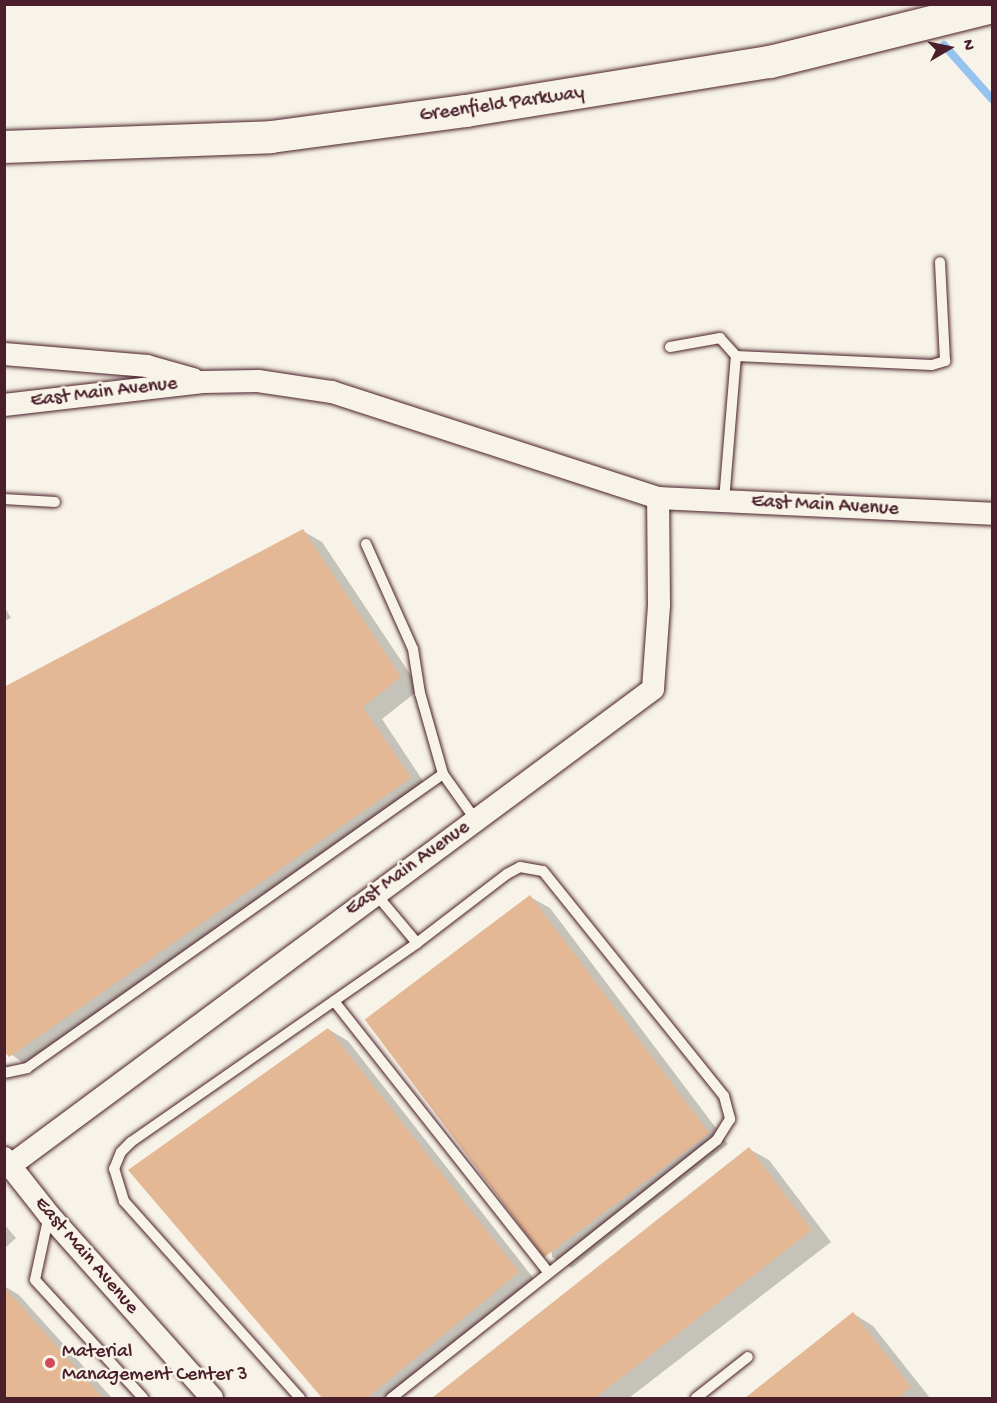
<!DOCTYPE html>
<html>
<head>
<meta charset="utf-8">
<style>
  body { margin:0 }
  #map { position:relative; width:997px; height:1403px; overflow:hidden; background:#f7f3e8; font-family:"Gochi Hand",sans-serif }
  div>[style] { position:absolute }
  .shadow>* { inset:0; background:#0003 }
  .stream>* { height:8px; margin:-4px; padding:0 4px; transform-origin:4px; border-radius:4px; background:#95c2ef }
  .building>* { inset:0; background:#e4b795; transform-origin:0 0 }
  .roads { filter:drop-shadow(0 0 2px #4a1f2b) drop-shadow(0 0 2px #4a1f2b) }
  .lane>* { height:10px; margin:-5px; padding:0 5px; transform-origin:5px; border-radius:5px; background:#f7f3e8 }
  .street>* { height:22px; margin:-11px; padding:0 11px; transform-origin:11px; border-radius:11px; background:#f7f3e8 }
  .secondary>* { height:32px; margin:-16px; padding:0 16px; transform-origin:16px; border-radius:16px; background:#f7f3e8 }
  .dots>* { width:16px; height:16px; translate:-50% -50%; box-sizing:border-box; border:3px solid #f7f3e8; border-radius:50% }
  span { translate:-50% -50%; white-space:nowrap; text-align:center; line-height:1.15; -webkit-text-stroke:5px #f7f3e8; paint-order:stroke }
  .street-label { font-size:20px; color:#4a1f2b }
  .poi-label { font-size:20px; color:#4a1f2b }
  .left { translate:0 -50%; text-align:left }
  .frame { position:absolute; inset:0; border:6px solid #4a1f2b; pointer-events:none }
  .north { position:absolute; left:919px; top:18px; width:60px; height:60px; -webkit-text-stroke:4px #f7f3e8; paint-order:stroke; rotate:81deg; font-size:16px; font-weight:700; line-height:24px; text-align:center; color:#4a1f2b }
  .north::after { content:''; display:block; margin:auto; width:21px; height:27px; background:#4a1f2b; clip-path:polygon(50% 0,100% 100%,50% 72%,0 100%) }
</style>
</head>
<body>
<div id="map">
  <div class="shadow">
    <div style="clip-path:polygon(303px 531px,322px 542px,420px 689px,382px 719px,429px 790px,30px 1068px,4px 1049px)"></div>
    <div style="clip-path:polygon(4px 606px,11px 618px,4px 621px)"></div>
    <div style="clip-path:polygon(530px 897px,550px 908px,728px 1144px,572px 1268px,552px 1257px)"></div>
    <div style="clip-path:polygon(328px 1029px,348px 1041px,538px 1284px,400px 1398px,324px 1398px,130px 1170px)"></div>
    <div style="clip-path:polygon(749px 1149px,769px 1160px,831px 1242px,629px 1398px,435px 1398px)"></div>
    <div style="clip-path:polygon(4px 1224px,16px 1238px,4px 1249px)"></div>
    <div style="clip-path:polygon(4px 1286px,19px 1295px,112px 1398px,4px 1398px)"></div>
    <div style="clip-path:polygon(854px 1314px,873px 1326px,930px 1398px,747px 1398px)"></div>
  </div>
  <div class="stream">
    <div style="left:944px;top:45px;width:72px;rotate:48.4deg"></div>
  </div>
  <div class="building">
    <div style="clip-path:polygon(303px 529px,401px 677px,363px 707px,411px 778px,9px 1057px,4px 1051px,4px 687px)"></div>
    <div style="left:530px;top:895px;width:298px;height:207px;rotate:53deg"></div>
    <div style="clip-path:polygon(328px 1028px,519px 1272px,367px 1398px,322px 1398px,128px 1170px)"></div>
    <div style="clip-path:polygon(749px 1147px,812px 1230px,595px 1398px,432px 1398px)"></div>
    <div style="clip-path:polygon(4px 1287px,103px 1398px,4px 1398px)"></div>
    <div style="clip-path:polygon(853px 1312px,911px 1387px,898px 1398px,745px 1398px)"></div>
  </div>
  <div class="roads">
    <div class="lane">
      <div style="left:670px;top:347px;width:51px;rotate:-10.2deg"></div>
      <div style="left:720px;top:338px;width:24px;rotate:48deg"></div>
      <div style="left:4px;top:499px;width:51px;rotate:3.4deg"></div>
      <div style="left:724px;top:501px;width:145px;rotate:-85.3deg"></div>
      <div style="left:736px;top:356px;width:196px;rotate:2.6deg"></div>
      <div style="left:932px;top:365px;width:14px;rotate:-17deg"></div>
      <div style="left:945px;top:361px;width:99px;rotate:-92.9deg"></div>
      <div style="left:366px;top:544px;width:115px;rotate:65.9deg"></div>
      <div style="left:413px;top:649px;width:45px;rotate:81deg"></div>
      <div style="left:420px;top:693px;width:84px;rotate:74.1deg"></div>
      <div style="left:443px;top:774px;width:55px;rotate:54.6deg"></div>
      <div style="left:375px;top:893px;width:65px;rotate:50deg"></div>
      <div style="left:417px;top:943px;width:113px;rotate:-37.5deg"></div>
      <div style="left:507px;top:874px;width:15px;rotate:-28deg"></div>
      <div style="left:520px;top:867px;width:23px;rotate:10deg"></div>
      <div style="left:543px;top:871px;width:289px;rotate:51.2deg"></div>
      <div style="left:724px;top:1096px;width:24px;rotate:75deg"></div>
      <div style="left:730px;top:1119px;width:25px;rotate:122deg"></div>
      <div style="left:717px;top:1140px;width:416px;rotate:141.6deg"></div>
      <div style="left:334px;top:1001px;width:344px;rotate:51.7deg"></div>
      <div style="left:4px;top:1073px;width:24px;rotate:-12deg"></div>
      <div style="left:27px;top:1068px;width:509px;rotate:-35.25deg"></div>
      <div style="left:49px;top:1215px;width:66px;rotate:102.2deg"></div>
      <div style="left:35px;top:1280px;width:160px;rotate:47.5deg"></div>
      <div style="left:300px;top:1398px;width:264px;rotate:-131.8deg"></div>
      <div style="left:124px;top:1201px;width:34px;rotate:-107deg"></div>
      <div style="left:114px;top:1169px;width:18px;rotate:-68deg"></div>
      <div style="left:121px;top:1152px;width:14px;rotate:-45deg"></div>
      <div style="left:131px;top:1142px;width:348px;rotate:-34.8deg"></div>
      <div style="left:696px;top:1398px;width:66px;rotate:-38.3deg"></div>
    </div>
    <div class="street">
      <div style="left:4px;top:354px;width:144px;rotate:4.8deg"></div>
      <div style="left:147px;top:366px;width:48px;rotate:15.8deg"></div>
      <div style="left:4px;top:405px;width:200px;rotate:-6.6deg"></div>
      <div style="left:203px;top:382px;width:55px;rotate:-1deg"></div>
      <div style="left:258px;top:381px;width:75px;rotate:8.5deg"></div>
      <div style="left:332px;top:392px;width:343px;rotate:18deg"></div>
      <div style="left:658px;top:498px;width:334px;rotate:2.7deg"></div>
      <div style="left:4px;top:1158px;width:73px;rotate:51.7deg"></div>
      <div style="left:49px;top:1215px;width:245px;rotate:48.3deg"></div>
      <div style="left:11px;top:1165px;width:799px;rotate:-36.55deg"></div>
      <div style="left:653px;top:689px;width:84px;rotate:-85.9deg"></div>
      <div style="left:659px;top:605px;width:107px;rotate:-90.5deg"></div>
    </div>
    <div class="secondary">
      <div style="left:4px;top:147px;width:267px;rotate:-2.1deg"></div>
      <div style="left:271px;top:137px;width:197px;rotate:-7.6deg"></div>
      <div style="left:466px;top:111px;width:308px;rotate:-9.2deg"></div>
      <div style="left:770px;top:62px;width:229px;rotate:-13.9deg"></div>
    </div>
  </div>
  <div class="dots">
    <div style="left:50px;top:1363px;background:#d1495b"></div>
  </div>
  <div class="street-label">
    <span style="left:502px;top:105px;rotate:-8deg">Greenfield Parkway</span>
    <span style="left:104px;top:393px;rotate:-7deg">East Main Avenue</span>
    <span style="left:825px;top:506px;rotate:3deg">East Main Avenue</span>
    <span style="left:408px;top:869px;rotate:-36deg">East Main Avenue</span>
    <span style="left:86px;top:1256px;rotate:49deg">East Main Avenue</span>
  </div>
  <div class="poi-label">
    <span class="left" style="left:62px;top:1364px">Material<br>Management Center 3</span>
  </div>
  <div class="frame"></div>
  <div class="north">N</div>
</div>
</body>
</html>
